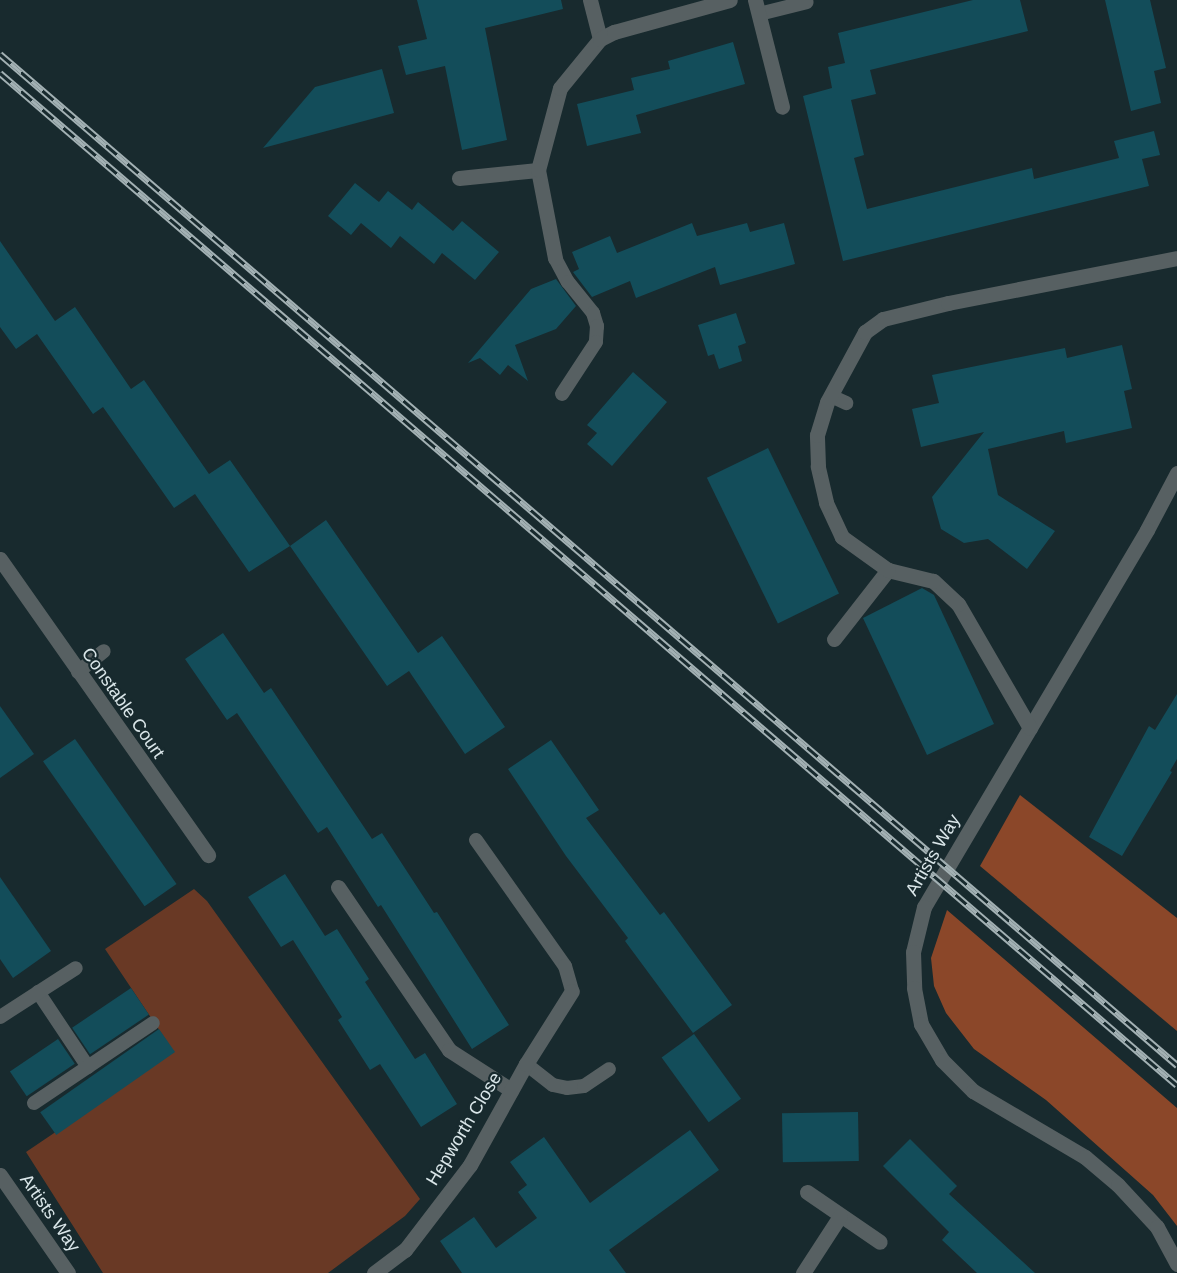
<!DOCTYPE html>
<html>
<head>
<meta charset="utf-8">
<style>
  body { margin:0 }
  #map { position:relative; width:1177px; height:1273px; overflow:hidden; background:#182a2e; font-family:Helvetica,sans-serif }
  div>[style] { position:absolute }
  .green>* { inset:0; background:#693925 }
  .forest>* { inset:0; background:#8b4729 }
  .building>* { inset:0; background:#134d5a; transform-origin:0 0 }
  .lane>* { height:14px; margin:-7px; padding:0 7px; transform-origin:7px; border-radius:7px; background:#576062 }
  .street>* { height:15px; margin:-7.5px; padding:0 7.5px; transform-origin:7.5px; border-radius:7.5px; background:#576062 }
  .rail>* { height:7px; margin-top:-3.5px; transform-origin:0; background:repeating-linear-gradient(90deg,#182a2e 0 14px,#a3b1b4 0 28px); box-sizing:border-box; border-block:2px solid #a3b1b4 }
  span { translate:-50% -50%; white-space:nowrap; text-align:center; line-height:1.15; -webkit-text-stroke:4.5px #182a2e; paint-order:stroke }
  .street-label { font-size:18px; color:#dae6e9 }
</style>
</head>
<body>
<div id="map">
  <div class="green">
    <div style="clip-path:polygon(194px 889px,207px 901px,420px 1199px,405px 1216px,328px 1273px,103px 1273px,26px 1152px,174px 1052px,105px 949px)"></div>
  </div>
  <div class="forest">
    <div style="clip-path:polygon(1020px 795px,1177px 918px,1177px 1031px,980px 866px)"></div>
    <div style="clip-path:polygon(947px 910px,1177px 1108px,1177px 1226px,1153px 1195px,1046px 1100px,974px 1049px,946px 1013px,934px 986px,931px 958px)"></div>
  </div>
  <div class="building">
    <div style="clip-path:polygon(417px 0,561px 0,563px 9px,485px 28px,507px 140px,462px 150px,445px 66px,406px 75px,398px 46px,427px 39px)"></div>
    <div style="clip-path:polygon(973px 0,1020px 0,1028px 31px,870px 70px,876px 94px,851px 100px,864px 155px,854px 158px,867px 209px,1032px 168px,1034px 179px,1119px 158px,1114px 141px,1154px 131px,1160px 155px,1142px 159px,1149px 186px,843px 261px,803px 96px,832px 88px,828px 67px,845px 63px,838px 33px)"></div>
    <div style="clip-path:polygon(1105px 0,1150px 0,1166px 68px,1154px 71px,1161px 103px,1131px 111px)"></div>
    <div style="clip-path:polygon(733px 42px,745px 84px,636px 115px,641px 133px,587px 146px,577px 104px,634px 90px,631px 78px,670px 69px,668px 61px)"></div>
    <div style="clip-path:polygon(382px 69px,394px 113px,263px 148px,315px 87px)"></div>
    <div style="clip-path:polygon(355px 183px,379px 202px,388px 191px,412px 210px,418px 202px,453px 231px,462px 221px,499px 252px,475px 280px,442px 253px,434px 264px,400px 236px,391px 248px,361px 223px,351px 235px,328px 216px)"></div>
    <div style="clip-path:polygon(692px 223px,697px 236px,747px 223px,750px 232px,784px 223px,795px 264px,720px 285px,715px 267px,636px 298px,630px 281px,592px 297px,573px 272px,579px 269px,572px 252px,610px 236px,617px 253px)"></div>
    <div style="clip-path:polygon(0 241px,55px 321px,75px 307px,131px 389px,144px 380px,209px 474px,230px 460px,290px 546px,249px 572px,195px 494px,174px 508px,103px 407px,93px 414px,37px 334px,16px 349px,0 327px)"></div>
    <div style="clip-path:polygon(556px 279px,576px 306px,556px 329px,515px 345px,528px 381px,508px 365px,500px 375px,480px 358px,468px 363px,531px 289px)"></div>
    <div style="clip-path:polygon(736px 313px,746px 343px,738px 346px,742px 361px,719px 369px,714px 354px,708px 356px,698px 325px)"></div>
    <div style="clip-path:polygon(1122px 345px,1132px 389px,1124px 391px,1132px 428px,1066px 443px,1064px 431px,988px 449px,998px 495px,1055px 531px,1027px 569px,988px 539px,964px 543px,941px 529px,932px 497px,984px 432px,921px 447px,912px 409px,939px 403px,932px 375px,1065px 348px,1067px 358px)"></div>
    <div style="clip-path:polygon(633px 372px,667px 402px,612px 466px,587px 444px,597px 433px,587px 425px)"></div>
    <div style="left:768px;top:448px;width:162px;height:68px;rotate:64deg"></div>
    <div style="clip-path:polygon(326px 520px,418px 653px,442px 636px,505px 727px,465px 754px,409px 671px,387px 686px,290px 546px)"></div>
    <div style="clip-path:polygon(922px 588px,934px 595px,994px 724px,927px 755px,863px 618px)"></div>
    <div style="clip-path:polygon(223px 633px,264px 693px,271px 688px,372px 839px,382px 833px,434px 913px,437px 912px,509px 1025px,472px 1049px,381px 905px,378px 907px,327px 827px,318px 833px,237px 713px,227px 720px,185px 659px)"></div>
    <div style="clip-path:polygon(1177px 694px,1177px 759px,1170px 771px,1172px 772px,1122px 856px,1089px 837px,1149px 726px,1155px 730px)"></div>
    <div style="clip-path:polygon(0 706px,34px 754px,0 778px)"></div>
    <div style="left:75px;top:739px;width:177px;height:39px;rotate:55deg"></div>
    <div style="clip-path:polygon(551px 740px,599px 810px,586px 818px,660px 915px,664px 912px,732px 1005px,693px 1033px,625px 941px,628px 938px,566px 856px,508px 769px)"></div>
    <div style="clip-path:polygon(285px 874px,325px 936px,337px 929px,369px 979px,365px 982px,415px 1059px,425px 1053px,457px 1104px,421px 1127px,380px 1064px,370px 1070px,338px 1020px,342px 1017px,293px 940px,281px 947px,248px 897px)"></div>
    <div style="clip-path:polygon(0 877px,51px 951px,13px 978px,0 959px)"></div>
    <div style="left:131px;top:988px;width:32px;height:71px;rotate:56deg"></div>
    <div style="left:159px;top:1029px;width:28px;height:145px;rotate:55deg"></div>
    <div style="left:694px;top:1034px;width:80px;height:40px;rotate:54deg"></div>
    <div style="left:58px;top:1039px;width:30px;height:58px;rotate:56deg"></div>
    <div style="left:858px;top:1112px;width:49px;height:76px;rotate:89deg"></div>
    <div style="clip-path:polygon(690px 1130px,719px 1170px,609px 1250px,626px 1273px,462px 1273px,440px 1241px,474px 1217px,496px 1248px,537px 1218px,518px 1192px,527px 1185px,510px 1162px,544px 1137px,590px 1203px)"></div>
    <div style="clip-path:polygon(910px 1139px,957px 1186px,949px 1194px,1035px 1273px,977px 1273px,942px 1240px,949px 1232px,883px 1166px)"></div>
  </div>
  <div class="lane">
    <div style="left:759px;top:14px;width:49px;rotate:-14deg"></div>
    <div style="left:555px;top:258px;width:27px;rotate:62deg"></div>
    <div style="left:568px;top:282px;width:40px;rotate:51deg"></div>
    <div style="left:593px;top:313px;width:14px;rotate:73deg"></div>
    <div style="left:597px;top:326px;width:16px;rotate:94deg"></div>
    <div style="left:596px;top:342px;width:62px;rotate:123.2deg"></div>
    <div style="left:831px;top:396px;width:17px;rotate:25deg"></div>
    <div style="left:78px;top:672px;width:33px;rotate:-39deg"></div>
    <div style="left:476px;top:840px;width:154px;rotate:54.8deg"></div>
    <div style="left:565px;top:966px;width:26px;rotate:74deg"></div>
    <div style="left:38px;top:992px;width:90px;rotate:56.3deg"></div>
    <div style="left:0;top:1017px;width:90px;rotate:-32.8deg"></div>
    <div style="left:526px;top:1064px;width:34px;rotate:38deg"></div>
    <div style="left:553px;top:1085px;width:14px;rotate:12deg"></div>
    <div style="left:567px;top:1088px;width:17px;rotate:-7deg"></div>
    <div style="left:584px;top:1086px;width:30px;rotate:-34deg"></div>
    <div style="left:34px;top:1103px;width:143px;rotate:-33.9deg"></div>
  </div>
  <div class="street">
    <div style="left:590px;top:0;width:40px;rotate:75.6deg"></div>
    <div style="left:755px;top:0;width:110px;rotate:75.8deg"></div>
    <div style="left:459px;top:178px;width:79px;rotate:-5.8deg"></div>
    <div style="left:555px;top:258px;width:90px;rotate:-100.9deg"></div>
    <div style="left:538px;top:170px;width:85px;rotate:-75deg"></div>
    <div style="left:560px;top:88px;width:63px;rotate:-50.8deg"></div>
    <div style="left:600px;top:39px;width:16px;rotate:-27deg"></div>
    <div style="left:614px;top:32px;width:120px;rotate:-15.4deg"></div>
    <div style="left:1177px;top:473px;width:64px;rotate:117.8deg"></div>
    <div style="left:1147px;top:530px;width:438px;rotate:120.6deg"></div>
    <div style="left:924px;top:907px;width:46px;rotate:103.7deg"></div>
    <div style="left:913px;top:952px;width:36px;rotate:88deg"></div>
    <div style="left:914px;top:988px;width:37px;rotate:79deg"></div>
    <div style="left:921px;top:1024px;width:42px;rotate:59.7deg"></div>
    <div style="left:942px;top:1060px;width:44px;rotate:45deg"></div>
    <div style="left:973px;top:1091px;width:130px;rotate:30.5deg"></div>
    <div style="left:1085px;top:1157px;width:43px;rotate:40.3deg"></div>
    <div style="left:1118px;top:1185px;width:57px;rotate:47.1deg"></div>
    <div style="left:1157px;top:1227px;width:42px;rotate:61.6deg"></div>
    <div style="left:0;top:559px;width:362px;rotate:54.9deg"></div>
    <div style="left:834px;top:639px;width:88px;rotate:-52deg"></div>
    <div style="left:1030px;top:728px;width:143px;rotate:-120.1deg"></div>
    <div style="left:958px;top:604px;width:34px;rotate:-137deg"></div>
    <div style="left:933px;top:581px;width:46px;rotate:-166.3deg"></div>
    <div style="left:888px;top:570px;width:57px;rotate:-144.3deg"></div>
    <div style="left:842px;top:537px;width:38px;rotate:-115deg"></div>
    <div style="left:826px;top:502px;width:37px;rotate:-103deg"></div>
    <div style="left:818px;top:466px;width:31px;rotate:-92deg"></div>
    <div style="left:817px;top:435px;width:34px;rotate:-73deg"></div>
    <div style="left:827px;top:402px;width:80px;rotate:-61.5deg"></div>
    <div style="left:865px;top:332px;width:22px;rotate:-36deg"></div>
    <div style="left:883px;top:319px;width:67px;rotate:-13.8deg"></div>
    <div style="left:948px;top:303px;width:233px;rotate:-11.1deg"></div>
    <div style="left:338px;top:887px;width:197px;rotate:55.7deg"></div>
    <div style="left:449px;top:1050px;width:74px;rotate:32.8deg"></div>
    <div style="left:0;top:1175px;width:119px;rotate:55.2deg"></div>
    <div style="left:807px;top:1192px;width:88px;rotate:34.4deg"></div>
    <div style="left:374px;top:1273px;width:39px;rotate:-37deg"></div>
    <div style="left:405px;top:1250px;width:107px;rotate:-52.6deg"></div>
    <div style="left:470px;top:1165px;width:115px;rotate:-61deg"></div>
    <div style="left:526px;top:1064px;width:86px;rotate:-57.8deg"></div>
    <div style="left:803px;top:1273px;width:68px;rotate:-57deg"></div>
  </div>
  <div class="rail">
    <div style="left:0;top:54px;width:1552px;rotate:40.66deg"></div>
    <div style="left:0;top:73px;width:1552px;rotate:40.69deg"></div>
  </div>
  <div class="street-label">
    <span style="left:123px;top:703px;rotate:55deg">Constable Court</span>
    <span style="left:933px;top:855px;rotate:-60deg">Artists Way</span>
    <span style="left:464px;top:1129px;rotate:-59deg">Hepworth Close</span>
    <span style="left:50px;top:1213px;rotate:55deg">Artists Way</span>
  </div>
</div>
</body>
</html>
